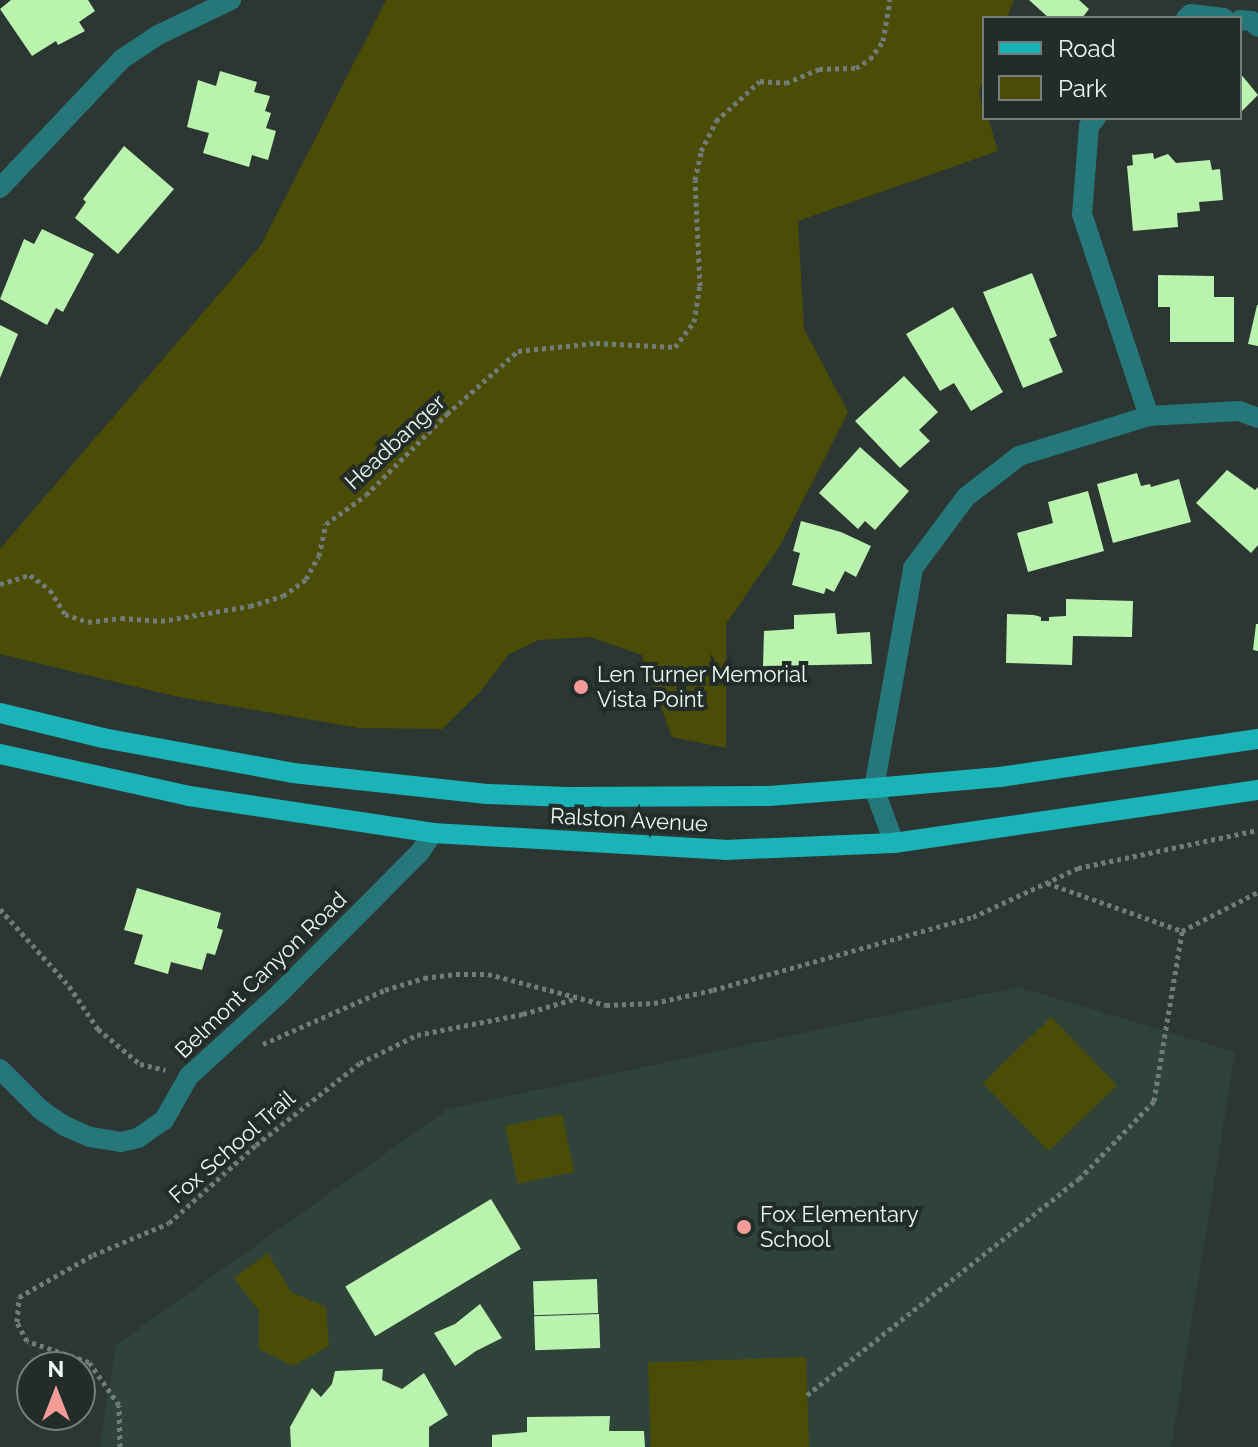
<!DOCTYPE html>
<html>
<head>
<meta charset="utf-8">
<style>
  body { margin:0 }
  #map { position:relative; width:1258px; height:1447px; overflow:hidden; background:#2c3733; font-family:Raleway,sans-serif }
  div>[style] { position:absolute }
  .built>* { inset:0; background:#30433b }
  .green>* { inset:0; background:#4b4c05; transform-origin:0 0 }
  .building>* { inset:0; background:#baf3ad; transform-origin:0 0 }
  .path>* { height:5px; margin-top:-2.5px; transform-origin:0; background:repeating-linear-gradient(90deg,#717b78 0 4px,transparent 0 8px) }
  .minor>* { height:20px; margin:-10px; padding:0 10px; transform-origin:10px; border-radius:10px; background:#26777a }
  .major>* { height:20px; margin:-10px; padding:0 10px; transform-origin:10px; border-radius:10px; background:#1ab4b8 }
  .dots>* { width:22px; height:22px; translate:-50% -50%; box-sizing:border-box; border:4px solid #222d29; border-radius:50% }
  span { translate:-50% -50%; white-space:nowrap; text-align:center; line-height:1.15; -webkit-text-stroke:8px #222d29; paint-order:stroke }
  .street-label { font-size:22px; color:#eff7f4 }
  .poi-label { font-size:22px; color:#eff7f4 }
  .left { translate:0 -50%; text-align:left }
  .legend { position:absolute; left:982px; top:16px; width:260px; height:104px; box-sizing:border-box; background:#222d29; border:2px solid #747e7a; margin:0; padding:10px 14px; list-style:none; font-size:24px; color:#eff7f4 }
  .legend li { display:flex; align-items:center; gap:16px; height:40px }
  .legend b { width:40px; border:2px solid #747e7a }
  .north { position:absolute; left:16px; top:1351px; width:80px; height:80px; box-sizing:border-box; background:#222d29; border:2px solid #747e7a; border-radius:50%; rotate:0deg; font-size:22px; font-weight:700; line-height:32px; text-align:center; color:#eff7f4 }
  .north::after { content:''; display:block; margin:auto; width:28px; height:36px; background:#f59b97; clip-path:polygon(50% 0,100% 100%,50% 72%,0 100%) }
</style>
</head>
<body>
<div id="map">
  <div class="built">
    <div style="clip-path:polygon(1018px 987px,1235px 1052px,1171px 1447px,100px 1447px,116px 1345px,448px 1109px)"></div>
  </div>
  <div class="green">
    <div style="clip-path:polygon(386px 0,1014px 0,1007px 18px,984px 18px,984px 78px,979px 91px,984px 118px,988px 118px,998px 151px,798px 221px,804px 329px,848px 412px,781px 544px,726px 624px,726px 748px,672px 737px,642px 655px,590px 637px,539px 640px,509px 654px,481px 691px,442px 729px,359px 728px,174px 696px,0 654px,0 549px,261px 245px)"></div>
    <div style="left:1051px;top:1017px;width:95px;height:95px;rotate:46deg"></div>
    <div style="left:562px;top:1114px;width:59px;height:58px;rotate:78deg"></div>
    <div style="clip-path:polygon(268px 1253px,291px 1292px,326px 1307px,329px 1346px,293px 1366px,259px 1349px,259px 1311px,234px 1278px)"></div>
    <div style="left:806px;top:1357px;width:90px;height:158px;rotate:88deg"></div>
  </div>
  <div class="building">
    <div style="clip-path:polygon(11px 0,88px 0,95px 11px,79px 22px,85px 31px,58px 45px,56px 41px,32px 56px,0 9px)"></div>
    <div style="clip-path:polygon(1029px 0,1079px 0,1089px 9px,1082px 18px,1049px 18px)"></div>
    <div style="clip-path:polygon(220px 71px,257px 82px,254px 92px,270px 96px,265px 111px,271px 113px,266px 128px,276px 131px,268px 160px,252px 155px,249px 167px,203px 153px,209px 133px,187px 127px,198px 80px,216px 86px)"></div>
    <div style="clip-path:polygon(1240px 73px,1258px 95px,1240px 113px)"></div>
    <div style="clip-path:polygon(124px 146px,174px 189px,118px 254px,75px 218px,86px 202px,83px 199px)"></div>
    <div style="clip-path:polygon(1153px 153px,1154px 159px,1168px 154px,1176px 163px,1210px 160px,1212px 170px,1220px 169px,1223px 200px,1199px 202px,1200px 211px,1177px 213px,1178px 227px,1133px 231px,1127px 166px,1133px 165px,1132px 155px)"></div>
    <div style="clip-path:polygon(42px 229px,94px 254px,63px 312px,56px 308px,47px 325px,0 299px,24px 239px,34px 244px)"></div>
    <div style="clip-path:polygon(1032px 273px,1057px 336px,1049px 339px,1063px 372px,1023px 388px,983px 292px)"></div>
    <div style="clip-path:polygon(1158px 275px,1214px 276px,1214px 297px,1234px 297px,1234px 342px,1170px 342px,1170px 307px,1158px 307px)"></div>
    <div style="clip-path:polygon(1257px 305px,1258px 305px,1258px 346px,1248px 344px)"></div>
    <div style="clip-path:polygon(953px 307px,1003px 392px,971px 411px,954px 383px,940px 391px,906px 334px)"></div>
    <div style="clip-path:polygon(0 325px,18px 334px,0 378px)"></div>
    <div style="clip-path:polygon(904px 376px,938px 412px,919px 430px,930px 441px,900px 468px,855px 421px)"></div>
    <div style="clip-path:polygon(860px 447px,909px 491px,875px 530px,865px 521px,858px 529px,819px 493px)"></div>
    <div style="clip-path:polygon(1227px 470px,1255px 490px,1258px 487px,1258px 545px,1251px 553px,1196px 503px)"></div>
    <div style="clip-path:polygon(1137px 473px,1141px 486px,1150px 484px,1151px 487px,1179px 479px,1191px 522px,1113px 543px,1097px 484px)"></div>
    <div style="clip-path:polygon(1088px 491px,1104px 551px,1028px 572px,1017px 533px,1053px 523px,1048px 502px)"></div>
    <div style="clip-path:polygon(801px 521px,841px 532px,871px 546px,856px 577px,845px 571px,834px 592px,826px 588px,824px 594px,792px 585px,800px 553px,793px 551px)"></div>
    <div style="clip-path:polygon(1066px 599px,1133px 601px,1132px 637px,1073px 636px,1072px 665px,1006px 663px,1007px 614px,1034px 615px,1041px 617px,1041px 621px,1049px 621px,1049px 617px,1066px 616px)"></div>
    <div style="clip-path:polygon(835px 613px,837px 634px,870px 632px,872px 664px,763px 666px,764px 631px,794px 629px,794px 615px)"></div>
    <div style="clip-path:polygon(1256px 624px,1258px 624px,1258px 651px,1253px 650px)"></div>
    <div style="clip-path:polygon(137px 888px,221px 913px,217px 928px,223px 930px,215px 955px,207px 953px,202px 970px,171px 962px,168px 974px,134px 964px,143px 935px,124px 930px)"></div>
    <div style="left:491px;top:1199px;width:58px;height:170px;rotate:59deg"></div>
    <div style="left:597px;top:1279px;width:34px;height:64px;rotate:88deg"></div>
    <div style="clip-path:polygon(480px 1304px,502px 1338px,476px 1351px,455px 1366px,434px 1333px,455px 1324px)"></div>
    <div style="left:599px;top:1314px;width:34px;height:65px;rotate:88deg"></div>
    <div style="clip-path:polygon(383px 1369px,382px 1380px,402px 1389px,424px 1373px,448px 1415px,429px 1427px,429px 1447px,291px 1447px,290px 1427px,312px 1388px,321px 1397px,332px 1384px,335px 1371px)"></div>
    <div style="clip-path:polygon(610px 1416px,609px 1431px,644px 1431px,645px 1447px,492px 1447px,492px 1435px,527px 1432px,527px 1417px)"></div>
  </div>
  <div class="path">
    <div style="left:0;top:584px;width:31px;rotate:-17deg"></div>
    <div style="left:30px;top:575px;width:25px;rotate:37deg"></div>
    <div style="left:50px;top:590px;width:28px;rotate:58deg"></div>
    <div style="left:65px;top:614px;width:24px;rotate:19deg"></div>
    <div style="left:88px;top:622px;width:33px;rotate:-7deg"></div>
    <div style="left:121px;top:618px;width:40px;rotate:4.3deg"></div>
    <div style="left:161px;top:621px;width:90px;rotate:-9.6deg"></div>
    <div style="left:250px;top:606px;width:34px;rotate:-17deg"></div>
    <div style="left:283px;top:596px;width:29px;rotate:-36deg"></div>
    <div style="left:306px;top:579px;width:26px;rotate:-61deg"></div>
    <div style="left:319px;top:556px;width:33px;rotate:-78deg"></div>
    <div style="left:326px;top:524px;width:49px;rotate:-35.9deg"></div>
    <div style="left:366px;top:495px;width:115px;rotate:-45deg"></div>
    <div style="left:447px;top:414px;width:95px;rotate:-41.6deg"></div>
    <div style="left:518px;top:351px;width:78px;rotate:-5.9deg"></div>
    <div style="left:596px;top:343px;width:79px;rotate:2.9deg"></div>
    <div style="left:675px;top:347px;width:31px;rotate:-53deg"></div>
    <div style="left:694px;top:322px;width:36px;rotate:-81deg"></div>
    <div style="left:700px;top:286px;width:106px;rotate:-92.7deg"></div>
    <div style="left:695px;top:180px;width:30px;rotate:-78deg"></div>
    <div style="left:701px;top:151px;width:34px;rotate:-63deg"></div>
    <div style="left:716px;top:121px;width:59px;rotate:-42.3deg"></div>
    <div style="left:760px;top:81px;width:26px;rotate:4deg"></div>
    <div style="left:786px;top:83px;width:36px;rotate:-23deg"></div>
    <div style="left:819px;top:69px;width:37px;rotate:-2deg"></div>
    <div style="left:856px;top:68px;width:17px;rotate:-33deg"></div>
    <div style="left:870px;top:59px;width:22px;rotate:-54deg"></div>
    <div style="left:883px;top:41px;width:42px;rotate:-80.3deg"></div>
    <div style="left:1047px;top:883px;width:143px;rotate:19.6deg"></div>
    <div style="left:0;top:909px;width:103px;rotate:48.1deg"></div>
    <div style="left:69px;top:986px;width:52px;rotate:56deg"></div>
    <div style="left:98px;top:1029px;width:55px;rotate:39.8deg"></div>
    <div style="left:140px;top:1064px;width:26px;rotate:13deg"></div>
    <div style="left:263px;top:1044px;width:133px;rotate:-23.9deg"></div>
    <div style="left:385px;top:990px;width:41px;rotate:-17.1deg"></div>
    <div style="left:424px;top:978px;width:32px;rotate:-7deg"></div>
    <div style="left:456px;top:974px;width:32px"></div>
    <div style="left:488px;top:974px;width:122px;rotate:14.7deg"></div>
    <div style="left:606px;top:1005px;width:48px;rotate:-2.4deg"></div>
    <div style="left:654px;top:1003px;width:60px;rotate:-12.4deg"></div>
    <div style="left:713px;top:990px;width:270px;rotate:-15.7deg"></div>
    <div style="left:973px;top:917px;width:116px;rotate:-25deg"></div>
    <div style="left:1078px;top:868px;width:184px;rotate:-11.9deg"></div>
    <div style="left:807px;top:1395px;width:347px;rotate:-38.5deg"></div>
    <div style="left:1079px;top:1179px;width:108px;rotate:-46.1deg"></div>
    <div style="left:1154px;top:1101px;width:172px;rotate:-80.6deg"></div>
    <div style="left:1182px;top:931px;width:85px;rotate:-27.2deg"></div>
    <div style="left:120px;top:1447px;width:42px;rotate:-91.4deg"></div>
    <div style="left:119px;top:1405px;width:52px;rotate:-124.9deg"></div>
    <div style="left:89px;top:1362px;width:65px;rotate:-161.3deg"></div>
    <div style="left:27px;top:1341px;width:21px;rotate:-118deg"></div>
    <div style="left:17px;top:1322px;width:25px;rotate:-85deg"></div>
    <div style="left:19px;top:1297px;width:85px;rotate:-29.6deg"></div>
    <div style="left:93px;top:1255px;width:82px;rotate:-22.8deg"></div>
    <div style="left:169px;top:1223px;width:117px;rotate:-41.9deg"></div>
    <div style="left:256px;top:1145px;width:132px;rotate:-38.3deg"></div>
    <div style="left:360px;top:1063px;width:64px;rotate:-26.2deg"></div>
    <div style="left:417px;top:1035px;width:108px;rotate:-11.2deg"></div>
    <div style="left:523px;top:1014px;width:53px;rotate:-16.4deg"></div>
  </div>
  <div class="minor">
    <div style="left:1186px;top:18px;width:6px;rotate:-39deg"></div>
    <div style="left:1191px;top:14px;width:33px;rotate:7deg"></div>
    <div style="left:1240px;top:20px;width:12px;rotate:5deg"></div>
    <div style="left:1252px;top:21px;width:8px;rotate:45deg"></div>
    <div style="left:1096px;top:118px;width:11px;rotate:131deg"></div>
    <div style="left:1089px;top:126px;width:88px;rotate:94.5deg"></div>
    <div style="left:1082px;top:214px;width:213px;rotate:71.7deg"></div>
    <div style="left:0;top:188px;width:178px;rotate:-46.6deg"></div>
    <div style="left:122px;top:59px;width:43px;rotate:-33.7deg"></div>
    <div style="left:158px;top:35px;width:81px;rotate:-25.6deg"></div>
    <div style="left:894px;top:843px;width:59px;rotate:-110deg"></div>
    <div style="left:874px;top:788px;width:223px;rotate:-79.9deg"></div>
    <div style="left:913px;top:568px;width:89px;rotate:-53.3deg"></div>
    <div style="left:966px;top:497px;width:67px;rotate:-37.7deg"></div>
    <div style="left:1019px;top:456px;width:136px;rotate:-17.1deg"></div>
    <div style="left:1149px;top:416px;width:90px;rotate:-3.2deg"></div>
    <div style="left:1239px;top:411px;width:20px;rotate:20deg"></div>
    <div style="left:0;top:1069px;width:58px;rotate:45deg"></div>
    <div style="left:41px;top:1110px;width:29px;rotate:34deg"></div>
    <div style="left:65px;top:1126px;width:27px;rotate:24deg"></div>
    <div style="left:90px;top:1137px;width:31px;rotate:9deg"></div>
    <div style="left:121px;top:1142px;width:17px;rotate:-13deg"></div>
    <div style="left:138px;top:1138px;width:32px;rotate:-35deg"></div>
    <div style="left:164px;top:1120px;width:51px;rotate:-60.4deg"></div>
    <div style="left:189px;top:1076px;width:119px;rotate:-42.3deg"></div>
    <div style="left:277px;top:996px;width:203px;rotate:-45.2deg"></div>
    <div style="left:420px;top:852px;width:23px;rotate:-56deg"></div>
  </div>
  <div class="major">
    <div style="left:0;top:713px;width:106px;rotate:13.6deg"></div>
    <div style="left:103px;top:738px;width:193px;rotate:10.4deg"></div>
    <div style="left:293px;top:773px;width:195px;rotate:6.2deg"></div>
    <div style="left:487px;top:794px;width:80px;rotate:2.1deg"></div>
    <div style="left:567px;top:797px;width:202px;rotate:-0.3deg"></div>
    <div style="left:769px;top:796px;width:105px;rotate:-4.4deg"></div>
    <div style="left:874px;top:788px;width:126px;rotate:-5deg"></div>
    <div style="left:1000px;top:777px;width:261px;rotate:-8.4deg"></div>
    <div style="left:0;top:754px;width:194px;rotate:12.5deg"></div>
    <div style="left:189px;top:796px;width:247px;rotate:8.6deg"></div>
    <div style="left:433px;top:833px;width:292px;rotate:3.3deg"></div>
    <div style="left:725px;top:850px;width:169px;rotate:-2.4deg"></div>
    <div style="left:894px;top:843px;width:368px;rotate:-8.3deg"></div>
  </div>
  <div class="dots">
    <div style="left:581px;top:687px;background:#f59b97"></div>
    <div style="left:744px;top:1227px;background:#f59b97"></div>
  </div>
  <div class="street-label">
    <span style="left:395px;top:442px;rotate:-43deg">Headbanger</span>
    <span style="left:629px;top:820px;rotate:3deg">Ralston Avenue</span>
    <span style="left:261px;top:975px;rotate:-44deg">Belmont Canyon Road</span>
    <span style="left:232px;top:1147px;rotate:-41deg">Fox School Trail</span>
  </div>
  <div class="poi-label">
    <span class="left" style="left:597px;top:687px">Len Turner Memorial<br>Vista Point</span>
    <span class="left" style="left:760px;top:1227px">Fox Elementary<br>School</span>
  </div>
  <ul class="legend">
  <li><b style="height:10px;background:#1ab4b8"></b>Road</li>
  <li><b style="height:22px;background:#4b4c05"></b>Park</li>
  </ul>
  <div class="north">N</div>
</div>
</body>
</html>
